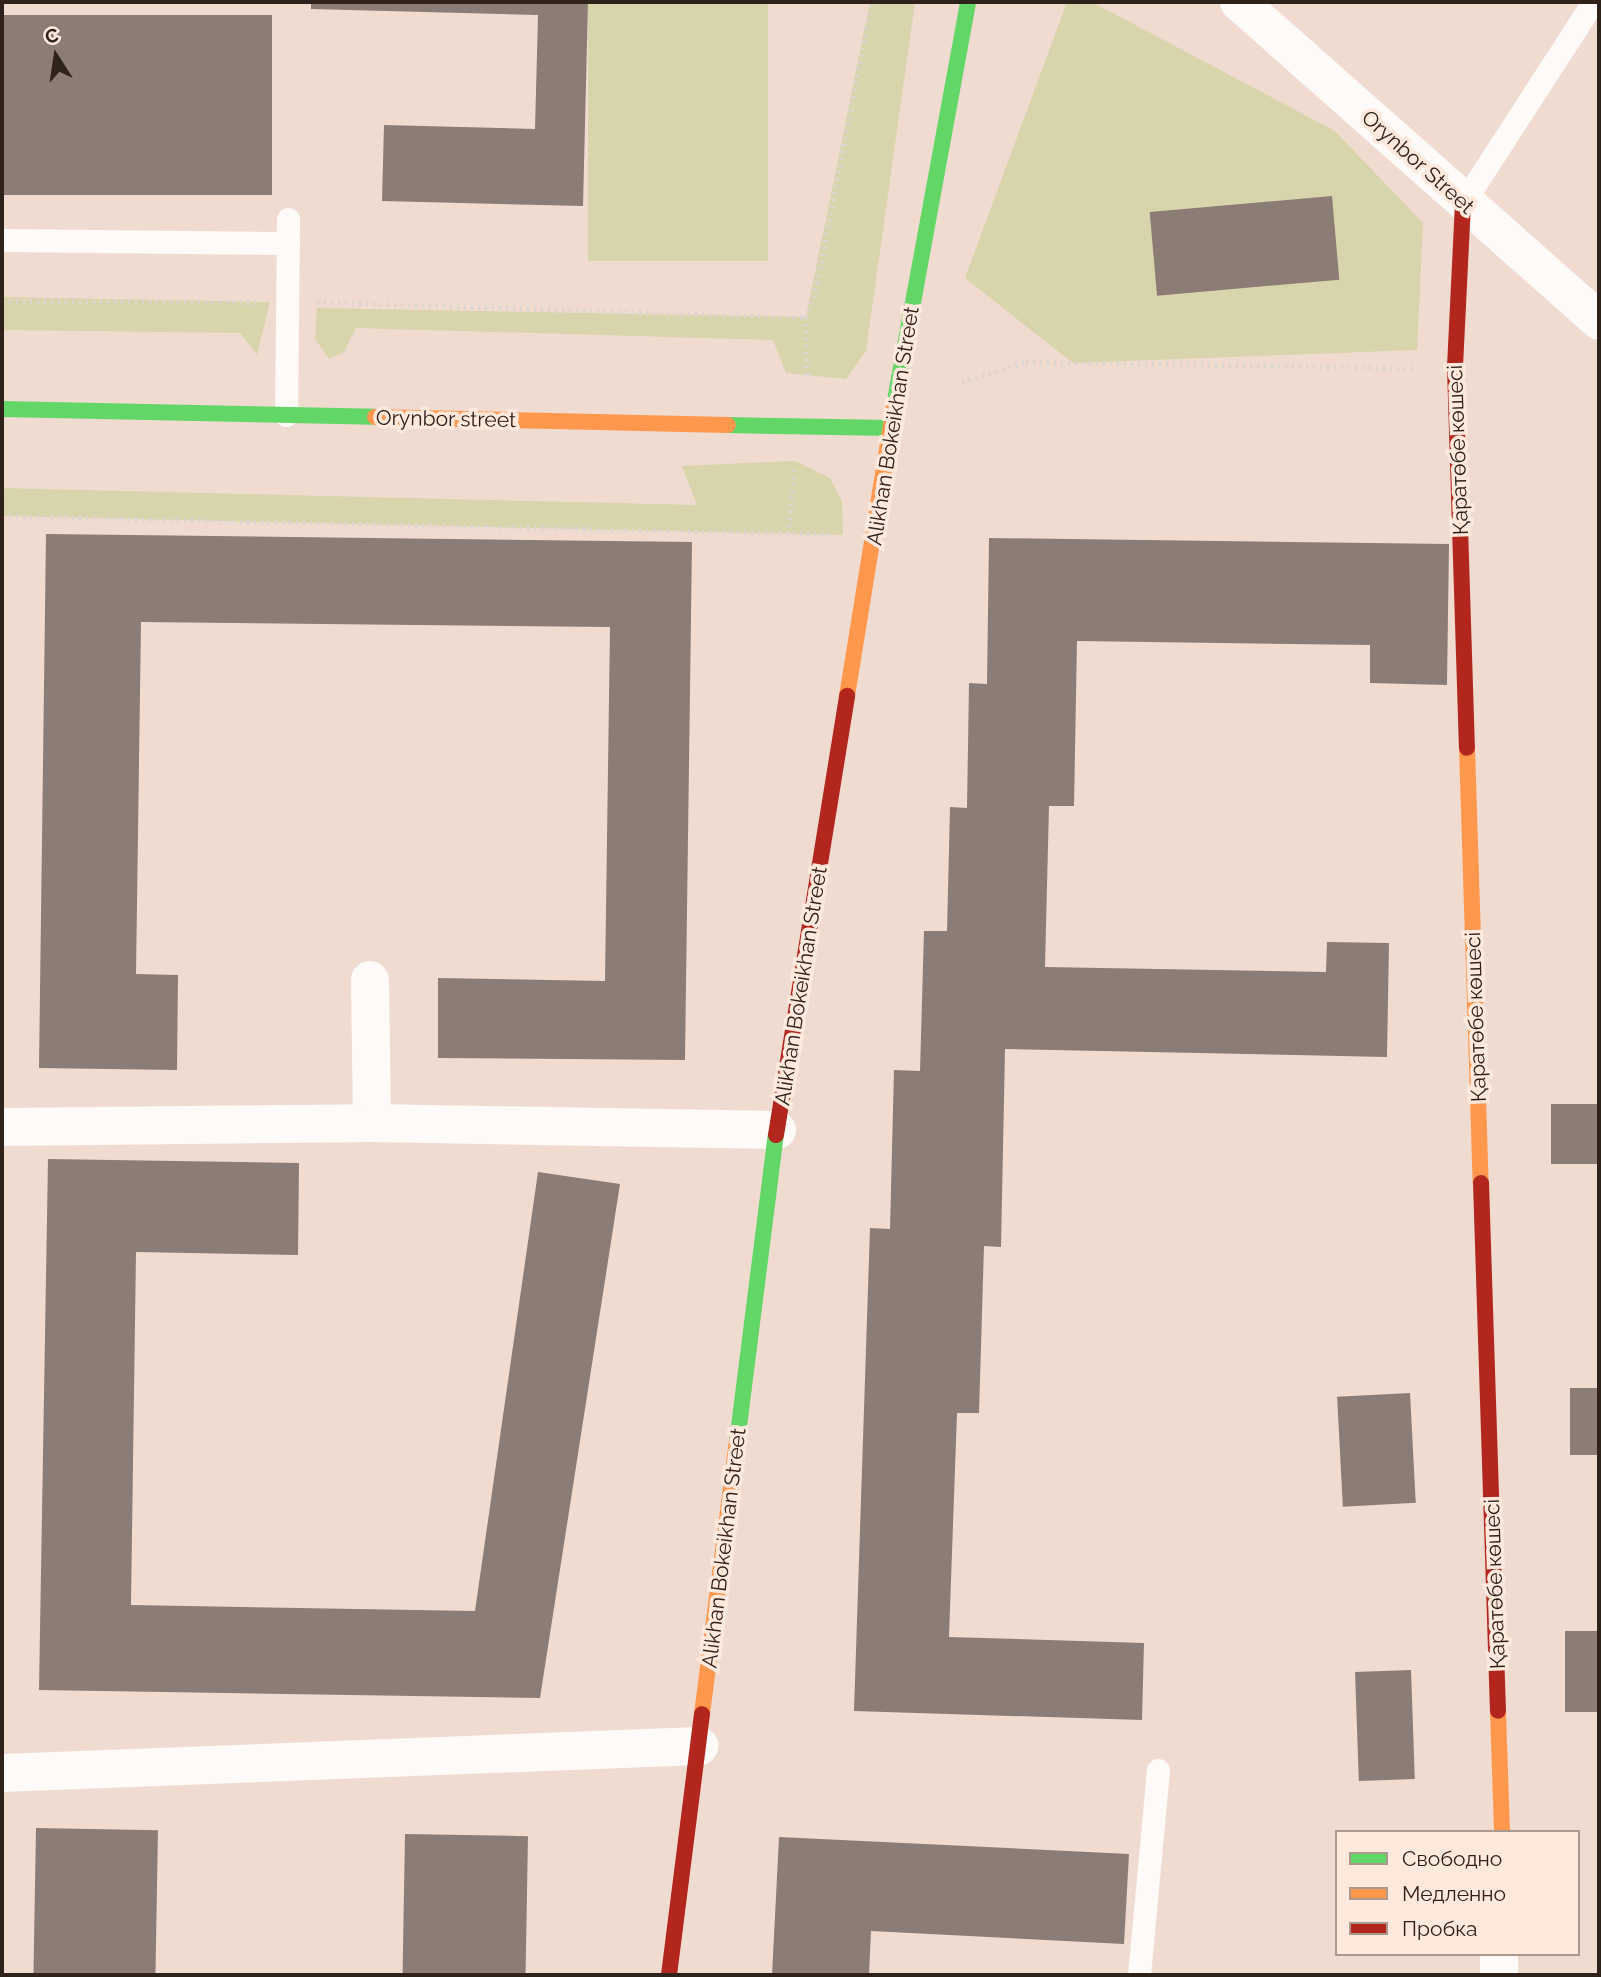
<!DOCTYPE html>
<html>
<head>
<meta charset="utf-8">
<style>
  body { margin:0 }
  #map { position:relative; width:1601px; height:1977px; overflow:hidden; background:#f0dbd1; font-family:Raleway,sans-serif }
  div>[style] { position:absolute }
  .green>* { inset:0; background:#d8d4ac; transform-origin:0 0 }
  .building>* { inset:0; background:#8b7c75; transform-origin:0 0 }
  .path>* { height:4.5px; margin-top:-2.25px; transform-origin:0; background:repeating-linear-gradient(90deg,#dcd6d3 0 2px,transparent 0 7px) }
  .lane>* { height:23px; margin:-11.5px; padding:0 11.5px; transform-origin:11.5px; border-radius:11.5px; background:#fdfaf8 }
  .street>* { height:38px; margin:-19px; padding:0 19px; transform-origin:19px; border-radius:19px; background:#fdfaf8 }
  .fast>* { height:16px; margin:-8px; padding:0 8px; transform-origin:8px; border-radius:8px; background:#63d668 }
  .slow>* { height:16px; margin:-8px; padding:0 8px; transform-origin:8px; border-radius:8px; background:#ff974d }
  .jam>* { height:16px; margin:-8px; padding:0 8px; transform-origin:8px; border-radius:8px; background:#b3261e }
  span { translate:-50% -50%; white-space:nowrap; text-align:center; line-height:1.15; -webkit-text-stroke:7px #ffe8dc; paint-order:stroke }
  .street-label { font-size:21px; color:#2f221a }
  .frame { position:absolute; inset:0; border:4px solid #2f221a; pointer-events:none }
  .legend { position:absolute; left:1335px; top:1830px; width:245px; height:126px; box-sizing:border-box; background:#ffe8dc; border:2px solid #ac998e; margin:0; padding:9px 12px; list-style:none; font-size:21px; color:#2f221a }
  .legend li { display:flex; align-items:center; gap:14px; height:35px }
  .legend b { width:35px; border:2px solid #ac998e }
  .north { position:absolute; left:21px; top:21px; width:70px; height:70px; -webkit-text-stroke:5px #ffe8dc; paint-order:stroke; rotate:348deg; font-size:19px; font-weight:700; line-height:28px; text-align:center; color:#2f221a }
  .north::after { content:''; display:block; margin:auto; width:24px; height:32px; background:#2f221a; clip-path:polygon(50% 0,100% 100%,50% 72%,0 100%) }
</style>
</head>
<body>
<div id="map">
  <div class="green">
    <div style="left:588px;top:2px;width:180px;height:259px"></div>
    <div style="clip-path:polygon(870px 2px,915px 2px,866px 351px,846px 379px,786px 373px,773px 340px,356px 328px,344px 352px,329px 359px,315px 339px,317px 308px,806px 317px)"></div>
    <div style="clip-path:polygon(1067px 2px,1092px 2px,1335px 131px,1423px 223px,1417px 350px,1073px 363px,965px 278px)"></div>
    <div style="clip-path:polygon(2px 297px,270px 302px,257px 355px,240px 333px,2px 330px)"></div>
    <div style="clip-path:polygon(795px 461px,830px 478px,842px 501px,843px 535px,2px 516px,2px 488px,697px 505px,682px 466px)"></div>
  </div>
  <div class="building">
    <div style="clip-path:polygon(311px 2px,588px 2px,583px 206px,382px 201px,384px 125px,535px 129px,538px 15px,311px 9px)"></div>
    <div style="left:2px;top:15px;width:270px;height:180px"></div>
    <div style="left:1332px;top:196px;width:84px;height:183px;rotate:85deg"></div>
    <div style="clip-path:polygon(46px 534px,692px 542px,685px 1060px,438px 1058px,438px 978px,605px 981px,610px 627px,141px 622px,136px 974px,178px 975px,177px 1070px,39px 1068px)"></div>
    <div style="clip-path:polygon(989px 538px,1449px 544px,1447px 685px,1370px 683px,1370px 645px,1077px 641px,1074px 806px,1049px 806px,1045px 967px,1326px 972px,1327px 942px,1389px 943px,1387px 1057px,1005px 1049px,1001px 1247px,984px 1246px,979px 1413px,957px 1413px,949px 1637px,1144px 1643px,1142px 1720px,854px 1711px,870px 1228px,890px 1229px,894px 1070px,920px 1071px,924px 931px,947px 931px,950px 807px,967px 808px,969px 683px,987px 684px)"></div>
    <div style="left:1599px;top:1104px;width:60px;height:48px;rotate:90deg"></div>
    <div style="clip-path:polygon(48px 1159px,299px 1163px,298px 1255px,136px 1252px,131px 1605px,475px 1611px,538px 1172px,620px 1184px,540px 1698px,39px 1690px)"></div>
    <div style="left:1599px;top:1388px;width:67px;height:29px;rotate:90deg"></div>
    <div style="left:1410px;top:1393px;width:110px;height:73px;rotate:87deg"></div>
    <div style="left:1599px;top:1631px;width:81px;height:34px;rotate:90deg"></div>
    <div style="left:1411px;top:1670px;width:109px;height:56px;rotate:88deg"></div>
    <div style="left:36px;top:1828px;width:122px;height:147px;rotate:1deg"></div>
    <div style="left:405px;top:1834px;width:123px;height:141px;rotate:1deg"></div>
    <div style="clip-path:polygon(779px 1837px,1129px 1854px,1124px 1944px,871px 1931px,869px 1975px,772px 1975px)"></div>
  </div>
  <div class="path">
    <div style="left:2px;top:301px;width:254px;rotate:0.2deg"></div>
    <div style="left:317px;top:302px;width:489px;rotate:1.8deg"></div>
    <div style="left:806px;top:317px;width:36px;rotate:-72deg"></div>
    <div style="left:817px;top:283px;width:286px;rotate:-79.1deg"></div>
    <div style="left:806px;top:317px;width:59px;rotate:89deg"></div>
    <div style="left:962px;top:382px;width:67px;rotate:-17.4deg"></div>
    <div style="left:1026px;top:362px;width:390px;rotate:0.9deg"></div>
    <div style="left:2px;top:516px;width:832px;rotate:1.24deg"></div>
    <div style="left:788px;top:534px;width:69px;rotate:-84.2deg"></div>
  </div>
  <div class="lane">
    <div style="left:1463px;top:203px;width:239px;rotate:-57.1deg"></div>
    <div style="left:2px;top:240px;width:286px;rotate:0.6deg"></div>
    <div style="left:286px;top:415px;width:196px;rotate:-89.4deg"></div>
    <div style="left:1139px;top:1975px;width:206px;rotate:-84.7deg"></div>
  </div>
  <div class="street">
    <div style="left:1239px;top:2px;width:481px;rotate:41.5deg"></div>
    <div style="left:370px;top:980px;width:143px;rotate:89.2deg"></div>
    <div style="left:2px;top:1127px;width:370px;rotate:-0.6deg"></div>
    <div style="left:372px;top:1123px;width:405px;rotate:1deg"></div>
    <div style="left:2px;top:1773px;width:698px;rotate:-2.22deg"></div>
    <div style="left:1499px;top:1975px;width:21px;rotate:-90deg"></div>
  </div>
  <div class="fast">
    <div style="left:894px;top:406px;width:411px;rotate:-79.6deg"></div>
    <div style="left:2px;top:409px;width:373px;rotate:1.2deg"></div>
    <div style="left:728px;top:425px;width:162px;rotate:1.1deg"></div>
    <div style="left:737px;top:1442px;width:309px;rotate:-82.8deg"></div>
  </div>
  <div class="slow">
    <div style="left:375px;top:417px;width:353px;rotate:1.3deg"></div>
    <div style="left:847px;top:696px;width:294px;rotate:-80.8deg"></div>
    <div style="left:1467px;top:748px;width:435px;rotate:88.2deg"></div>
    <div style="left:1498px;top:1711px;width:121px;rotate:88.1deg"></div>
    <div style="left:702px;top:1714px;width:274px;rotate:-82.7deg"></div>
  </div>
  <div class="jam">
    <div style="left:1463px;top:203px;width:165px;rotate:92.8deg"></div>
    <div style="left:1455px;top:368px;width:380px;rotate:88.2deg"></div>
    <div style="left:776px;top:1135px;width:445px;rotate:-80.8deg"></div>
    <div style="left:1481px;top:1183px;width:528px;rotate:88.16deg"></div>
    <div style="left:669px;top:1975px;width:263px;rotate:-82.8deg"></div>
  </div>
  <div class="street-label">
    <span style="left:1418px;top:162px;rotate:42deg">Orynbor Street</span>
    <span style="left:446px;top:419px;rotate:1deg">Orynbor street</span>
    <span style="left:893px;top:426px;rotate:-81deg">Alikhan Bokeikhan Street</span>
    <span style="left:1458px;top:450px;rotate:-92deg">Қаратөбе көшесі</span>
    <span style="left:801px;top:986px;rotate:-81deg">Alikhan Bokeikhan Street</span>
    <span style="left:1476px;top:1017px;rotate:-92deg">Қаратөбе көшесі</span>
    <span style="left:724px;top:1548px;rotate:-83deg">Alikhan Bokeikhan Street</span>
    <span style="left:1495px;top:1584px;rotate:-92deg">Қаратөбе көшесі</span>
  </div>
  <div class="frame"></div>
  <ul class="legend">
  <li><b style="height:9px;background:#63d668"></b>Свободно</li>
  <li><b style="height:9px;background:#ff974d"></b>Медленно</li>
  <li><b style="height:9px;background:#b3261e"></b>Пробка</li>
  </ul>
  <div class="north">С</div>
</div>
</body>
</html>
